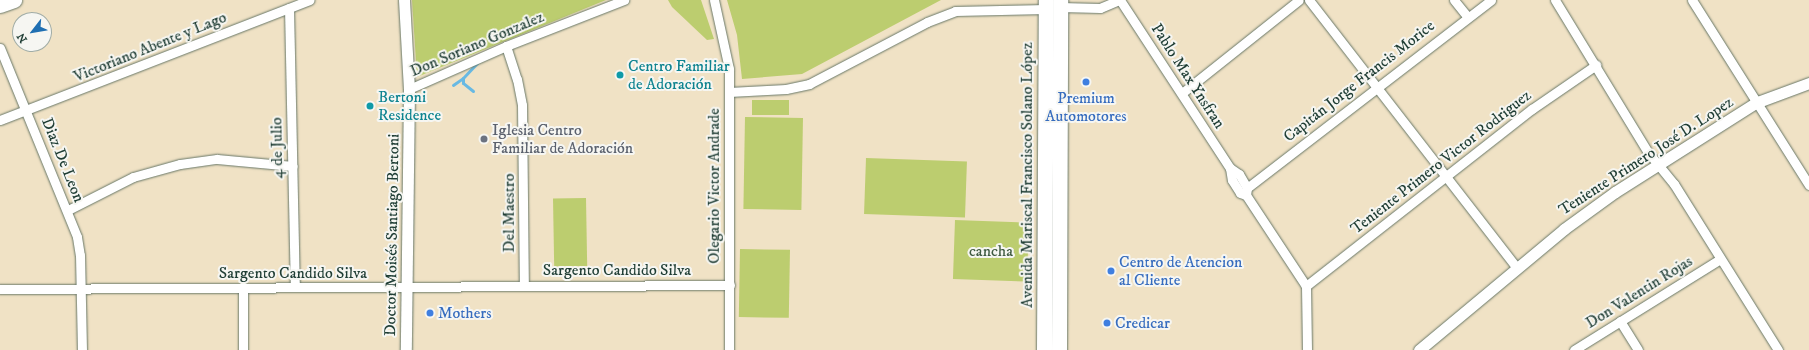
<!DOCTYPE html>
<html>
<head>
<meta charset="utf-8">
<style>
  body { margin:0 }
  #map { position:relative; width:1809px; height:350px; overflow:hidden; background:#f0e2c5; font-family:"IM FELL DW Pica",serif }
  div>[style] { position:absolute }
  .green>* { inset:0; background:#bccd6f; transform-origin:0 0 }
  .stream>* { height:3px; margin:-1.5px; padding:0 1.5px; transform-origin:1.5px; border-radius:1.5px; background:#68b9e3 }
  .roads { filter:drop-shadow(0 0 1px #687767) drop-shadow(0 0 1px #687767) }
  .minor>* { height:9px; margin:-4.5px; padding:0 4.5px; transform-origin:4.5px; border-radius:4.5px; background:#fff }
  .tertiary>* { height:11px; margin:-5.5px; padding:0 5.5px; transform-origin:5.5px; border-radius:5.5px; background:#fff }
  .trunk>* { height:15px; margin:-7.5px; padding:0 7.5px; transform-origin:7.5px; border-radius:7.5px; background:#fff }
  .dots>* { width:11px; height:11px; translate:-50% -50%; box-sizing:border-box; border:2px solid #f6f6f2; border-radius:50% }
  span { translate:-50% -50%; white-space:nowrap; text-align:center; line-height:1.15; -webkit-text-stroke:4px #f6f6f2; paint-order:stroke }
  .street-label { font-size:16px; color:#1f3d34 }
  .culture-label { font-size:16px; color:#0d838f }
  .left { translate:0 -50%; text-align:left }
  .shop-label { font-size:16px; color:#366cbe }
  .worship-label { font-size:16px; color:#5b616d }
  .park-label { font-size:16px; color:#3e5a40 }
  .north { position:absolute; left:12px; top:12px; width:40px; height:40px; box-sizing:border-box; background:#f6f6f2; border:1px solid #a0aca6; border-radius:50%; rotate:239deg; font-size:11px; font-weight:700; line-height:16px; text-align:center; color:#1f3d34 }
  .north::after { content:''; display:block; margin:auto; width:14px; height:18px; background:#1f6fb2; clip-path:polygon(50% 0,100% 100%,50% 72%,0 100%) }
</style>
</head>
<body>
<div id="map">
  <div class="green">
    <div style="clip-path:polygon(412px 0,606px 0,417px 77px)"></div>
    <div style="clip-path:polygon(668px 0,701px 0,714px 39px,707px 40px,672px 7px)"></div>
    <div style="clip-path:polygon(727px 0,941px 0,802px 74px,742px 79px,737px 35px)"></div>
    <div style="left:752px;top:100px;width:37px;height:15px"></div>
    <div style="left:745px;top:117px;width:58px;height:92px;rotate:1deg"></div>
    <div style="left:866px;top:158px;width:101px;height:56px;rotate:2deg"></div>
    <div style="left:586px;top:198px;width:68px;height:33px;rotate:89deg"></div>
    <div style="left:955px;top:220px;width:74px;height:59px;rotate:2deg"></div>
    <div style="left:740px;top:249px;width:50px;height:68px;rotate:1deg"></div>
  </div>
  <div class="stream">
    <div style="left:453px;top:85px;width:12px;rotate:-35deg"></div>
    <div style="left:473px;top:91px;width:13px;rotate:-141deg"></div>
    <div style="left:463px;top:83px;width:5px;rotate:-90deg"></div>
    <div style="left:463px;top:78px;width:22px;rotate:-47deg"></div>
  </div>
  <div class="roads">
    <div class="minor">
      <div style="left:714px;top:0;width:71px;rotate:77.7deg"></div>
      <div style="left:729px;top:69px;width:281px;rotate:90deg"></div>
      <div style="left:1120px;top:0;width:201px;rotate:56.8deg"></div>
      <div style="left:1230px;top:168px;width:11px;rotate:34deg"></div>
      <div style="left:1239px;top:174px;width:16px;rotate:60deg"></div>
      <div style="left:1247px;top:188px;width:7px;rotate:98deg"></div>
      <div style="left:1309px;top:0;width:339px;rotate:52.2deg"></div>
      <div style="left:1454px;top:0;width:21px;rotate:51deg"></div>
      <div style="left:1555px;top:0;width:177px;rotate:58.6deg"></div>
      <div style="left:1647px;top:151px;width:43px;rotate:50.7deg"></div>
      <div style="left:1674px;top:184px;width:196px;rotate:57.9deg"></div>
      <div style="left:1692px;top:0;width:219px;rotate:57.7deg"></div>
      <div style="left:1060px;top:7px;width:40px;rotate:1.4deg"></div>
      <div style="left:1100px;top:8px;width:21px;rotate:-23deg"></div>
      <div style="left:289px;top:8px;width:279px;rotate:88.8deg"></div>
      <div style="left:506px;top:46px;width:35px;rotate:72deg"></div>
      <div style="left:517px;top:79px;width:26px;rotate:79deg"></div>
      <div style="left:522px;top:105px;width:180px;rotate:89.4deg"></div>
      <div style="left:0;top:48px;width:204px;rotate:67.8deg"></div>
      <div style="left:77px;top:237px;width:18px;rotate:81deg"></div>
      <div style="left:80px;top:255px;width:95px;rotate:88.8deg"></div>
      <div style="left:409px;top:89px;width:106px;rotate:-23.9deg"></div>
      <div style="left:506px;top:46px;width:127px;rotate:-21.3deg"></div>
      <div style="left:729px;top:92px;width:57px;rotate:-3deg"></div>
      <div style="left:786px;top:89px;width:24px;rotate:-12deg"></div>
      <div style="left:809px;top:84px;width:133px;rotate:-27.7deg"></div>
      <div style="left:927px;top:22px;width:30px;rotate:-21deg"></div>
      <div style="left:955px;top:11px;width:91px;rotate:-1.3deg"></div>
      <div style="left:1182px;top:93px;width:149px;rotate:-38.5deg"></div>
      <div style="left:0;top:120px;width:332px;rotate:-21.2deg"></div>
      <div style="left:1230px;top:168px;width:12px;rotate:81deg"></div>
      <div style="left:1232px;top:180px;width:15px;rotate:58deg"></div>
      <div style="left:1240px;top:193px;width:6px;rotate:18deg"></div>
      <div style="left:1247px;top:188px;width:308px;rotate:-37.6deg"></div>
      <div style="left:1246px;top:195px;width:109px;rotate:56.6deg"></div>
      <div style="left:1306px;top:286px;width:64px;rotate:89.1deg"></div>
      <div style="left:68px;top:210px;width:73px;rotate:-26.9deg"></div>
      <div style="left:133px;top:177px;width:49px;rotate:-15.5deg"></div>
      <div style="left:180px;top:164px;width:37px;rotate:-8deg"></div>
      <div style="left:217px;top:159px;width:76px;rotate:5.3deg"></div>
      <div style="left:1306px;top:286px;width:287px;rotate:-38.1deg"></div>
      <div style="left:1532px;top:109px;width:78px;rotate:-34.5deg"></div>
      <div style="left:0;top:289px;width:730px;rotate:-0.31deg"></div>
      <div style="left:1620px;top:321px;width:34px;rotate:58deg"></div>
      <div style="left:243px;top:350px;width:62px;rotate:-90deg"></div>
      <div style="left:1574px;top:350px;width:172px;rotate:-31.9deg"></div>
    </div>
    <div class="tertiary">
      <div style="left:404px;top:0;width:89px;rotate:86.8deg"></div>
      <div style="left:409px;top:89px;width:261px;rotate:90.7deg"></div>
      <div style="left:1419px;top:350px;width:189px;rotate:-39.8deg"></div>
      <div style="left:1564px;top:229px;width:63px;rotate:-36deg"></div>
      <div style="left:1615px;top:192px;width:166px;rotate:-32.4deg"></div>
      <div style="left:1755px;top:103px;width:58px;rotate:-20.3deg"></div>
    </div>
    <div class="trunk">
      <div style="left:0;top:5px;width:15px;rotate:-20deg"></div>
      <div style="left:1044px;top:350px;width:350px;rotate:-89.7deg"></div>
      <div style="left:1059px;top:350px;width:350px;rotate:-89.8deg"></div>
    </div>
  </div>
  <div class="dots">
    <div style="left:620px;top:75px;background:#0f9aa8"></div>
    <div style="left:1086px;top:82px;background:#3f7fe0"></div>
    <div style="left:370px;top:106px;background:#0f9aa8"></div>
    <div style="left:484px;top:139px;background:#6b7280"></div>
    <div style="left:1111px;top:271px;background:#3f7fe0"></div>
    <div style="left:430px;top:313px;background:#3f7fe0"></div>
    <div style="left:1107px;top:323px;background:#3f7fe0"></div>
  </div>
  <div class="street-label">
    <span style="left:477px;top:44px;rotate:-23deg">Don Soriano Gonzalez</span>
    <span style="left:150px;top:47px;rotate:-22deg">Victoriano Abente y Lago</span>
    <span style="left:1188px;top:76px;rotate:57deg">Pablo Max Ynsfran</span>
    <span style="left:1359px;top:81px;rotate:-38deg">Capitán Jorge Francis Morice</span>
    <span style="left:277px;top:148px;rotate:-91deg">4 de Julio</span>
    <span style="left:1646px;top:156px;rotate:-33deg">Teniente Primero José D. Lopez</span>
    <span style="left:63px;top:160px;rotate:68deg">Diaz De Leon</span>
    <span style="left:1441px;top:162px;rotate:-38deg">Teniente Primero Victor Rodriguez</span>
    <span style="left:1027px;top:175px;rotate:-90deg">Avenida Mariscal Francisco Solano López</span>
    <span style="left:714px;top:186px;rotate:-90deg">Olegario Victor Andrade</span>
    <span style="left:509px;top:213px;rotate:-90deg">Del Maestro</span>
    <span style="left:392px;top:235px;rotate:-89deg">Doctor Moisés Santiago Bertoni</span>
    <span style="left:617px;top:270px">Sargento Candido Silva</span>
    <span style="left:293px;top:273px">Sargento Candido Silva</span>
    <span style="left:1639px;top:292px;rotate:-32deg">Don Valentin Rojas</span>
  </div>
  <div class="culture-label">
    <span class="left" style="left:628px;top:75px">Centro Familiar<br>de Adoración</span>
    <span class="left" style="left:378px;top:106px">Bertoni<br>Residence</span>
  </div>
  <div class="shop-label">
    <span style="left:1086px;top:107px">Premium<br>Automotores</span>
    <span class="left" style="left:1119px;top:271px">Centro de Atencion<br>al Cliente</span>
    <span class="left" style="left:438px;top:313px">Mothers</span>
    <span class="left" style="left:1115px;top:323px">Credicar</span>
  </div>
  <div class="worship-label">
    <span class="left" style="left:492px;top:139px">Iglesia Centro<br>Familiar de Adoración</span>
  </div>
  <div class="park-label">
    <span style="left:991px;top:251px">cancha</span>
  </div>
  <div class="north">N</div>
</div>
</body>
</html>
